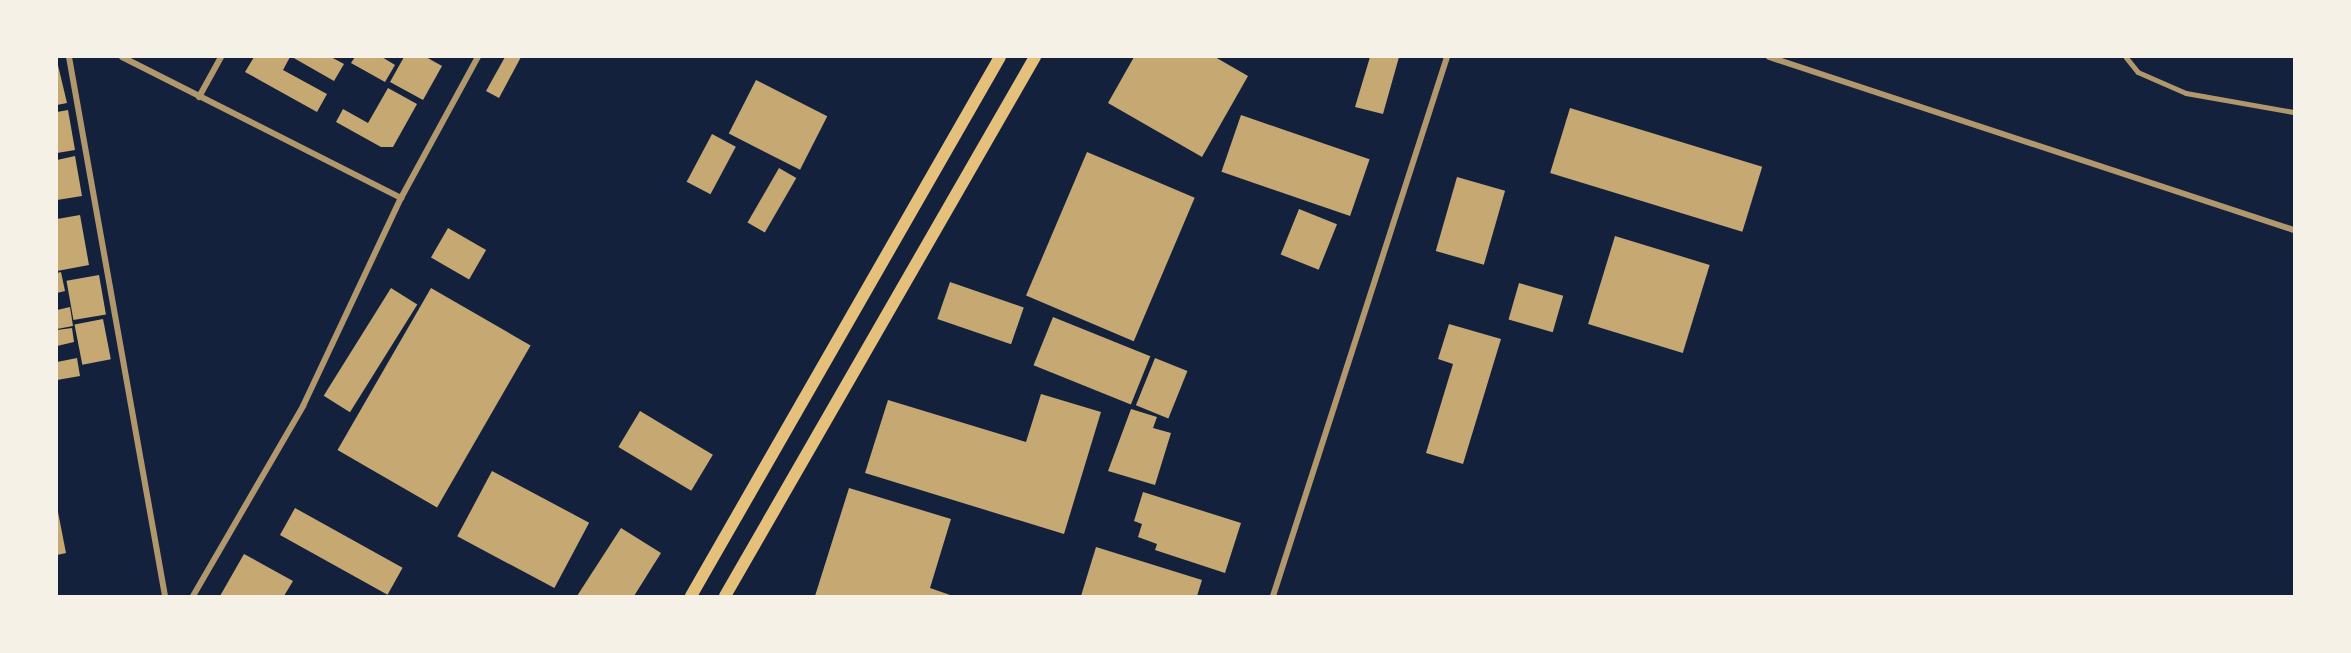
<!DOCTYPE html>
<html>
<head>
<meta charset="utf-8">
<style>
  body { margin:0 }
  #map { position:relative; width:2351px; height:653px; overflow:hidden; background:#14213d; font-family:Signika,sans-serif }
  div>[style] { position:absolute }
  .building>* { inset:0; background:#c6a872; transform-origin:0 0 }
  .service>* { height:4.5px; margin:-2.25px; padding:0 2.25px; transform-origin:2.25px; border-radius:2.25px; background:#b1986c }
  .minor>* { height:6px; margin:-3px; padding:0 3px; transform-origin:3px; border-radius:3px; background:#b1986c }
  .secondary>* { height:12px; margin:-6px; padding:0 6px; transform-origin:6px; border-radius:6px; background:#e5c07b }
  span { translate:-50% -50%; white-space:nowrap; text-align:center; line-height:1.15; -webkit-text-stroke:4.5px #f6f1e7; paint-order:stroke }
  .frame { position:absolute; inset:0; border:58px solid #f6f1e7; pointer-events:none }
</style>
</head>
<body>
<div id="map">
  <div class="building">
    <div style="clip-path:polygon(254px 57px,290px 57px,283px 70px,327px 94px,317px 112px,245px 72px)"></div>
    <div style="clip-path:polygon(292px 57px,331px 57px,344px 64px,334px 81px)"></div>
    <div style="clip-path:polygon(355px 57px,382px 57px,395px 65px,385px 82px,351px 63px)"></div>
    <div style="clip-path:polygon(404px 57px,426px 57px,442px 66px,423px 100px,390px 82px)"></div>
    <div style="clip-path:polygon(505px 57px,521px 57px,499px 98px,486px 91px)"></div>
    <div style="clip-path:polygon(1134px 57px,1215px 57px,1248px 76px,1202px 157px,1108px 103px)"></div>
    <div style="clip-path:polygon(1370px 57px,1399px 57px,1383px 114px,1355px 107px)"></div>
    <div style="clip-path:polygon(57px 61px,67px 103px,57px 105px)"></div>
    <div style="left:756px;top:80px;width:80px;height:60px;rotate:27deg"></div>
    <div style="clip-path:polygon(388px 88px,417px 104px,393px 147px,381px 147px,336px 122px,343px 109px,368px 123px)"></div>
    <div style="left:1570px;top:108px;width:201px;height:68px;rotate:17deg"></div>
    <div style="clip-path:polygon(68px 110px,75px 150px,57px 153px,57px 112px)"></div>
    <div style="left:1241px;top:115px;width:136px;height:60px;rotate:19deg"></div>
    <div style="left:712px;top:134px;width:27px;height:54px;rotate:28deg"></div>
    <div style="left:1087px;top:152px;width:117px;height:156px;rotate:23deg"></div>
    <div style="clip-path:polygon(75px 156px,82px 196px,57px 200px,57px 160px)"></div>
    <div style="left:779px;top:168px;width:20px;height:63px;rotate:30deg"></div>
    <div style="left:1457px;top:177px;width:50px;height:77px;rotate:16deg"></div>
    <div style="left:1299px;top:209px;width:41px;height:49px;rotate:22deg"></div>
    <div style="clip-path:polygon(80px 215px,89px 265px,57px 271px,57px 219px)"></div>
    <div style="left:448px;top:228px;width:44px;height:34px;rotate:30deg"></div>
    <div style="left:1615px;top:236px;width:99px;height:92px;rotate:17deg"></div>
    <div style="clip-path:polygon(61px 272px,65px 291px,57px 293px,57px 273px)"></div>
    <div style="left:99px;top:275px;width:40px;height:33px;rotate:80deg"></div>
    <div style="left:950px;top:282px;width:78px;height:39px;rotate:19deg"></div>
    <div style="left:1519px;top:283px;width:46px;height:38px;rotate:16deg"></div>
    <div style="left:391px;top:288px;width:31px;height:127px;rotate:32deg"></div>
    <div style="left:431px;top:288px;width:115px;height:187px;rotate:30deg"></div>
    <div style="clip-path:polygon(70px 307px,73px 326px,57px 329px,57px 310px)"></div>
    <div style="left:1053px;top:317px;width:105px;height:52px;rotate:22deg"></div>
    <div style="left:103px;top:319px;width:41px;height:29px;rotate:79deg"></div>
    <div style="clip-path:polygon(1449px 324px,1501px 339px,1463px 464px,1426px 453px,1453px 364px,1438px 359px)"></div>
    <div style="clip-path:polygon(72px 328px,74px 342px,57px 346px,57px 330px)"></div>
    <div style="clip-path:polygon(77px 358px,80px 376px,57px 380px,57px 362px)"></div>
    <div style="left:1155px;top:358px;width:35px;height:51px;rotate:22deg"></div>
    <div style="clip-path:polygon(1041px 394px,1101px 412px,1064px 534px,865px 473px,888px 400px,1026px 442px)"></div>
    <div style="clip-path:polygon(1131px 409px,1157px 417px,1153px 428px,1171px 433px,1155px 485px,1108px 471px)"></div>
    <div style="left:640px;top:411px;width:85px;height:42px;rotate:31deg"></div>
    <div style="left:492px;top:471px;width:110px;height:74px;rotate:28deg"></div>
    <div style="clip-path:polygon(849px 488px,951px 519px,930px 588px,953px 596px,815px 596px)"></div>
    <div style="clip-path:polygon(1143px 492px,1241px 523px,1225px 573px,1155px 550px,1157px 544px,1138px 537px,1142px 524px,1134px 521px)"></div>
    <div style="clip-path:polygon(57px 507px,66px 553px,57px 555px)"></div>
    <div style="left:295px;top:508px;width:123px;height:31px;rotate:29deg"></div>
    <div style="clip-path:polygon(621px 528px,661px 553px,634px 596px,577px 596px)"></div>
    <div style="clip-path:polygon(1096px 547px,1202px 580px,1197px 596px,1081px 596px)"></div>
    <div style="clip-path:polygon(244px 554px,293px 581px,284px 596px,220px 596px)"></div>
  </div>
  <div class="service">
    <div style="left:2126px;top:57px;width:19px;rotate:51deg"></div>
    <div style="left:2138px;top:72px;width:52px;rotate:23.6deg"></div>
    <div style="left:2186px;top:93px;width:110px;rotate:10deg"></div>
  </div>
  <div class="minor">
    <div style="left:69px;top:57px;width:547px;rotate:79.9deg"></div>
    <div style="left:122px;top:57px;width:313px;rotate:26.8deg"></div>
    <div style="left:1769px;top:57px;width:553px;rotate:18.24deg"></div>
    <div style="left:199px;top:97px;width:46px;rotate:-61.2deg"></div>
    <div style="left:193px;top:596px;width:220px;rotate:-59.9deg"></div>
    <div style="left:303px;top:406px;width:230px;rotate:-64.8deg"></div>
    <div style="left:401px;top:198px;width:161px;rotate:-61.4deg"></div>
    <div style="left:1273px;top:596px;width:566px;rotate:-72.11deg"></div>
  </div>
  <div class="secondary">
    <div style="left:691px;top:596px;width:621px;rotate:-60.18deg"></div>
    <div style="left:725px;top:596px;width:622px;rotate:-60.1deg"></div>
  </div>
  <div class="frame"></div>
</div>
</body>
</html>
